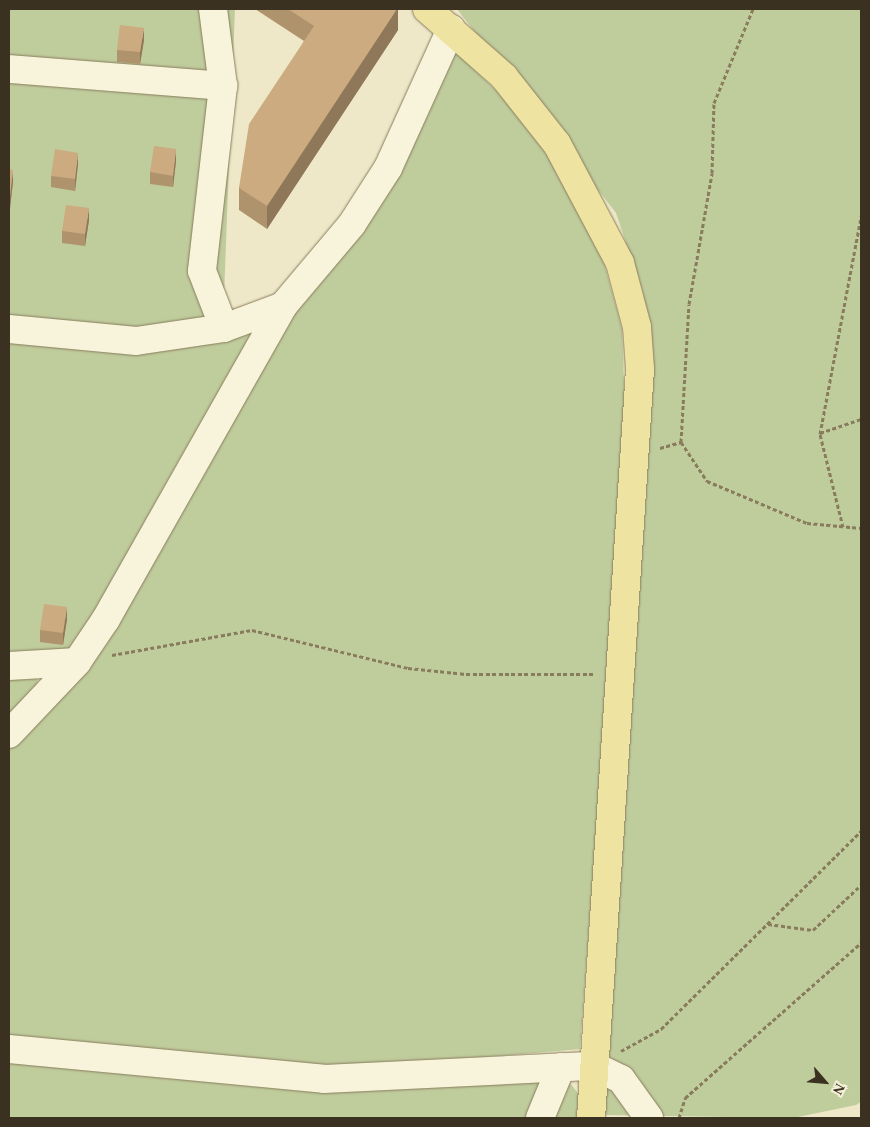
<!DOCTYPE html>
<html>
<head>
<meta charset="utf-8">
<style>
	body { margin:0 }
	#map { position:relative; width:870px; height:1127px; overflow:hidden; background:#eee8c8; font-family:Georgia,serif }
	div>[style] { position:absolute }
	.green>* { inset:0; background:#bfcc9c }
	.path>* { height:3px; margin-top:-1.5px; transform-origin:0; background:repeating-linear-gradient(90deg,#897c5d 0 4px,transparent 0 6.5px) }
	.roads { filter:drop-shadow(0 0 1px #897c5d) drop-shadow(0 0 1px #897c5d) }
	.minor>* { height:28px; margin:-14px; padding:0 14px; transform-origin:14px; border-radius:14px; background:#f8f4db }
	.major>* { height:28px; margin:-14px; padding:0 14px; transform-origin:14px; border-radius:14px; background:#efe3a2 }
	.wall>* { inset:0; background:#af936d }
	.shaded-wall>* { inset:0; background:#8e7859 }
	.building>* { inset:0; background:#cbab7f }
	span { translate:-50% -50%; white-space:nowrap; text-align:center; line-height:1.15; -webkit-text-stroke:5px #f5f1d8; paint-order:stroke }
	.frame { position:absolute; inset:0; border:10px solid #3a3121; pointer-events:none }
	.north { position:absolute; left:800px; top:1057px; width:50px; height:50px; -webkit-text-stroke:4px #f5f1d8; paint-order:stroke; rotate:117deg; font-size:14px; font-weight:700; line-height:20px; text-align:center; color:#3a3121 }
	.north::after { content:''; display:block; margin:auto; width:18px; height:22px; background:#3a3121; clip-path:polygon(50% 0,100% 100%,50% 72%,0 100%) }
</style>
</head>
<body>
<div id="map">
	<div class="green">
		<div style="clip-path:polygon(9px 9px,235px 9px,223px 322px,137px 332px,9px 319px)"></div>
		<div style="clip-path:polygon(457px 9px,861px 9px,861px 1102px,856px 1105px,793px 1118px,603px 1115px,648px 392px,643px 293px,616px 213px)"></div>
		<div style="clip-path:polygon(448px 45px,520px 113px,576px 192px,602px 255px,622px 329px,626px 439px,580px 1049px,345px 1069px,9px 1038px,9px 747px,82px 674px)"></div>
		<div style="clip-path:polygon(246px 330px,254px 332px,73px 653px,9px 655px,9px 340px,115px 348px,221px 343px)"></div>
		<div style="clip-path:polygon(36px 671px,39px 690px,9px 722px,9px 674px)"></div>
		<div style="clip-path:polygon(9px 1057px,569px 1082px,581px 1097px,580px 1118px,9px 1118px)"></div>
	</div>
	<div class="path">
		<div style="left:820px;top:433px;width:43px;rotate:-18.9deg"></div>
		<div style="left:681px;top:442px;width:138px;rotate:-86.7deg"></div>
		<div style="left:689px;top:304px;width:133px;rotate:-80deg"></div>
		<div style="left:712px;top:173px;width:70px;rotate:-88.4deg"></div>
		<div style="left:714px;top:103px;width:102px;rotate:-67.5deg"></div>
		<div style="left:660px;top:448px;width:22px;rotate:-16deg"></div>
		<div style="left:681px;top:442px;width:47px;rotate:56.3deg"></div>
		<div style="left:707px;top:481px;width:108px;rotate:22.8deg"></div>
		<div style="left:807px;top:523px;width:54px;rotate:5.3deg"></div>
		<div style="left:843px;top:527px;width:96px;rotate:-103.9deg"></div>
		<div style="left:820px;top:434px;width:222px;rotate:-79.3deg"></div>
		<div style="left:112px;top:655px;width:142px;rotate:-10.1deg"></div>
		<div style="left:252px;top:630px;width:161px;rotate:13.7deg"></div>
		<div style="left:408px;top:668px;width:58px;rotate:5.9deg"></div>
		<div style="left:466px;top:674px;width:130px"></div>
		<div style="left:768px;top:924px;width:45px;rotate:7.6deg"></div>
		<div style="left:813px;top:930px;width:66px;rotate:-43.2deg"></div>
		<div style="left:621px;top:1051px;width:46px;rotate:-28.8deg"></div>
		<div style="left:661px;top:1029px;width:281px;rotate:-44.7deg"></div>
		<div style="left:679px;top:1118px;width:21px;rotate:-73deg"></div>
		<div style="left:685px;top:1098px;width:235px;rotate:-41.4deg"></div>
	</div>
	<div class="roads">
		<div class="minor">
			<div style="left:213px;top:9px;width:78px;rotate:82.6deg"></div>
			<div style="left:223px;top:86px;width:186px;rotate:96.5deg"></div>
			<div style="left:202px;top:271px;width:61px;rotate:68.9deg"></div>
			<div style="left:9px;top:69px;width:215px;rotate:4.5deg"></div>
			<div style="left:9px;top:329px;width:128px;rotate:5.4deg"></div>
			<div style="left:136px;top:341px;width:89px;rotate:-8.4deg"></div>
			<div style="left:224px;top:328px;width:63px;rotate:-20.4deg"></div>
			<div style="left:9px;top:666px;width:68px;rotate:-3.4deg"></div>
			<div style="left:9px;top:734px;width:99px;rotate:-46.6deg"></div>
			<div style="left:77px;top:662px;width:52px;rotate:-56deg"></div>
			<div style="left:106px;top:619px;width:360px;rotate:-60.5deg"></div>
			<div style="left:283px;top:306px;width:107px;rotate:-49.9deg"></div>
			<div style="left:352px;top:224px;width:67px;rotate:-57.3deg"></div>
			<div style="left:388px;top:168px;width:153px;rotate:-65.6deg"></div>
			<div style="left:9px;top:1049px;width:316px;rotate:5.4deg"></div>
			<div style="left:324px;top:1079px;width:270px;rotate:-2.8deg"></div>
			<div style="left:594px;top:1066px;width:30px;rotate:26deg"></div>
			<div style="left:621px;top:1079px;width:48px;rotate:54.3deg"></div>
			<div style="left:540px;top:1118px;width:55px;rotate:-67.6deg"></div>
		</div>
		<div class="major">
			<div style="left:427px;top:9px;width:103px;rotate:41.4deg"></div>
			<div style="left:504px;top:77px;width:85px;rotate:51.7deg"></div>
			<div style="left:557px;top:144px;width:135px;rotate:62.1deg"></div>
			<div style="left:620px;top:263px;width:66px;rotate:75.1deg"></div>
			<div style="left:637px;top:327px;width:42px;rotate:85.9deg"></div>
			<div style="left:640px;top:369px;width:751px;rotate:93.74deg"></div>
		</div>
	</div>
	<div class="wall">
		<div style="clip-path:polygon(255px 9px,398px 9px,398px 30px,267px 229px,239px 210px,239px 188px,304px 41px)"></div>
		<div style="clip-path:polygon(144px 40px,140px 64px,117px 62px,117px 50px)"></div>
		<div style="clip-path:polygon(176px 161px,173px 187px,150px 184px,150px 172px)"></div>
		<div style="clip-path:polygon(78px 164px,75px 191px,51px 187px,51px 176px)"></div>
		<div style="clip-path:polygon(9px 169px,13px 182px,10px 208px,9px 208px)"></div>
		<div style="clip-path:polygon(89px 220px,85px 246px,62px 243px,62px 231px)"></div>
		<div style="clip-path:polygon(67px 619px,63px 645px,40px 642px,40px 630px)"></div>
	</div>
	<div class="shaded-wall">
		<div style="clip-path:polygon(397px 9px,398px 9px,398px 30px,267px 229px,267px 206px)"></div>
		<div style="clip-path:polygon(144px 28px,144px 40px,140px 64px,140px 52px)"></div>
		<div style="clip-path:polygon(176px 149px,176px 161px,173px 187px,173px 176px)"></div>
		<div style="clip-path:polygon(78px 153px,78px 164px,75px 191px,75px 179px)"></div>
		<div style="clip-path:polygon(13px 170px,13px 182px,10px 208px,10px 196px)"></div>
		<div style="clip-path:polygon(89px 208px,89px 220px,85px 246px,85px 234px)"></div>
		<div style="clip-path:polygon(67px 607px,67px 619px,63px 645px,63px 633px)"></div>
	</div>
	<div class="building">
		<div style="clip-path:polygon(288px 9px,397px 9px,267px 206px,239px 188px,249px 124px,314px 26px)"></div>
		<div style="clip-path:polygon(120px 25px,144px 28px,140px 52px,117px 50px)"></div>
		<div style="clip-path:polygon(154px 146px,176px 149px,173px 176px,150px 172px)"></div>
		<div style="clip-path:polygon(55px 149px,78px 153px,75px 179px,51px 176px)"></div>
		<div style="clip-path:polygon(9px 169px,13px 170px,10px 196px,9px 196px)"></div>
		<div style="clip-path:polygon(66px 205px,89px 208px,85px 234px,62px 231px)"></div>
		<div style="clip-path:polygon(44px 604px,67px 607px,63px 633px,40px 630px)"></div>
	</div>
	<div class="frame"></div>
	<div class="north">N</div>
</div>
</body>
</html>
